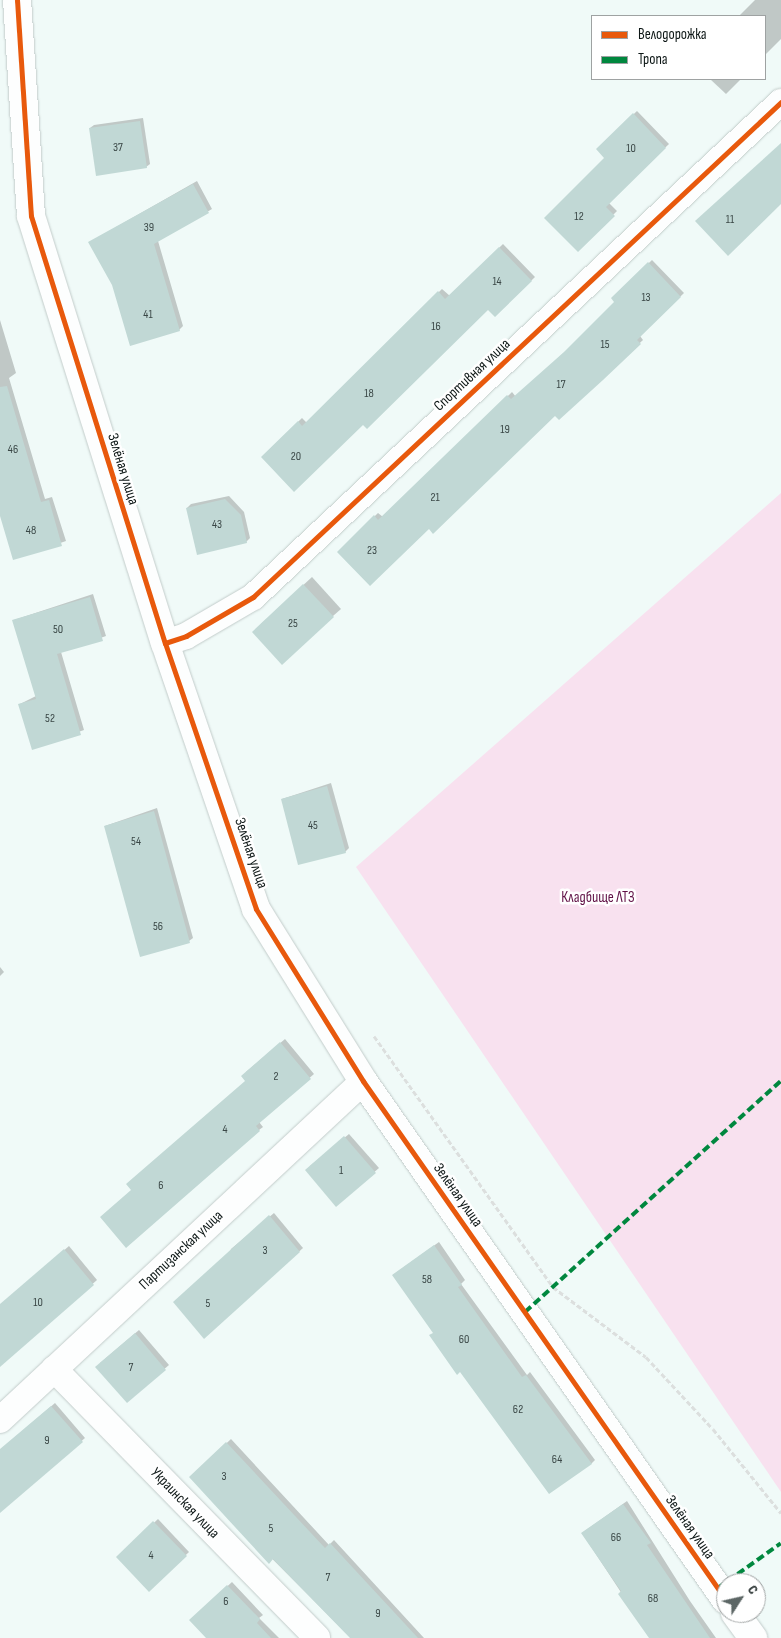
<!DOCTYPE html>
<html>
<head>
<meta charset="utf-8">
<style>
	body { margin:0 }
	#map { position:relative; width:781px; height:1638px; overflow:hidden; background:#f0faf8; font-family:"Sofia Sans Condensed",sans-serif }
	div>[style] { position:absolute }
	.green>* { inset:0; background:#f8e1ef }
	.shadow>* { inset:0; background:#0003 }
	.building>* { inset:0; background:#c1d8d5 }
	.path>* { height:3px; margin-top:-1.5px; transform-origin:0; background:repeating-linear-gradient(90deg,#dcdfde 0 5px,transparent 0 7.5px) }
	.roads { filter:drop-shadow(0 0 1px #c2ccca) drop-shadow(0 0 1px #c2ccca) }
	.street>* { height:26px; margin:-13px; padding:0 13px; transform-origin:13px; border-radius:13px; background:#fdfefe }
	.secondary>* { height:28px; margin:-14px; padding:0 14px; transform-origin:14px; border-radius:14px; background:#fdfefe }
	.quiet>* { height:4px; margin-top:-2px; transform-origin:0; background:repeating-linear-gradient(90deg,#00873e 0 8px,transparent 0 12px) }
	.cycleway>* { height:5px; margin:-2.5px; padding:0 2.5px; transform-origin:2.5px; border-radius:2.5px; background:#e8590c }
	span { translate:-50% -50%; white-space:nowrap; text-align:center; line-height:1.15; -webkit-text-stroke:5px #fff; paint-order:stroke }
	.number-label { font-size:12px; color:#3a4746 }
	.number-label span { -webkit-text-stroke-width:0 }
	.street-label { font-size:15px; color:#0d1716 }
	.park-label { font-size:15px; color:#601146 }
	.legend { position:absolute; left:591px; top:15px; width:175px; height:65px; box-sizing:border-box; background:#fff; border:1px solid #9ea2a2; margin:0; padding:6px 9px; list-style:none; font-size:15px; color:#0d1716 }
	.legend li { display:flex; align-items:center; gap:10px; height:25px }
	.legend b { width:25px; border:1px solid #9ea2a2 }
	.north { position:absolute; left:716px; top:1573px; width:50px; height:50px; box-sizing:border-box; background:#fff; border:1px solid #9ea2a2; border-radius:50%; rotate:55deg; font-size:14px; font-weight:700; line-height:20px; text-align:center; color:#0d1716 }
	.north::after { content:''; display:block; margin:auto; width:18px; height:22px; background:#5c6665; clip-path:polygon(50% 0,100% 100%,50% 72%,0 100%) }
</style>
</head>
<body>
<div id="map">
	<div class="green">
		<div style="clip-path:polygon(781px 493px,781px 1492px,356px 867px)"></div>
	</div>
	<div class="shadow">
		<div style="clip-path:polygon(755px 0,781px 0,781px 39px,765px 55px,765px 16px,739px 16px)"></div>
		<div style="clip-path:polygon(710px 79px,741px 79px,726px 94px)"></div>
		<div style="clip-path:polygon(637px 111px,669px 144px,608px 202px,617px 211px,578px 250px,606px 158px,597px 149px)"></div>
		<div style="clip-path:polygon(143px 118px,150px 164px,146px 167px,90px 128px,94px 125px)"></div>
		<div style="clip-path:polygon(197px 181px,212px 209px,158px 241px,183px 326px,179px 330px,113px 285px,90px 242px)"></div>
		<div style="clip-path:polygon(503px 244px,535px 277px,495px 316px,488px 308px,363px 423px,262px 457px,302px 418px,307px 423px,442px 289px,450px 296px)"></div>
		<div style="clip-path:polygon(652px 260px,684px 293px,640px 336px,643px 340px,559px 419px,555px 414px,429px 528px,338px 552px,378px 513px,383px 517px,512px 392px,516px 397px,569px 348px,616px 302px,613px 298px)"></div>
		<div style="clip-path:polygon(0 320px,16px 373px,9px 378px,45px 499px,52px 497px,66px 541px,14px 559px,0 512px)"></div>
		<div style="clip-path:polygon(229px 496px,244px 512px,250px 538px,246px 542px,187px 508px,191px 504px)"></div>
		<div style="clip-path:polygon(312px 577px,341px 609px,333px 616px,261px 624px)"></div>
		<div style="clip-path:polygon(93px 594px,106px 636px,61px 652px,84px 730px,33px 748px,20px 704px,36px 696px,14px 620px)"></div>
		<div style="clip-path:polygon(331px 783px,349px 848px,345px 852px,282px 799px)"></div>
		<div style="clip-path:polygon(157px 808px,193px 938px,189px 941px,105px 826px)"></div>
		<div style="clip-path:polygon(0 967px,4px 972px,0 976px)"></div>
		<div style="clip-path:polygon(285px 1039px,314px 1074px,259px 1122px,263px 1127px,259px 1130px,133px 1190px,247px 1081px,246px 1072px)"></div>
		<div style="clip-path:polygon(349px 1134px,379px 1168px,336px 1205px,310px 1166px)"></div>
		<div style="clip-path:polygon(274px 1213px,303px 1248px,205px 1337px,231px 1249px)"></div>
		<div style="clip-path:polygon(439px 1242px,465px 1280px,461px 1284px,527px 1375px,530px 1372px,595px 1460px,591px 1464px,393px 1275px)"></div>
		<div style="clip-path:polygon(69px 1246px,97px 1280px,0 1366px,0 1306px)"></div>
		<div style="clip-path:polygon(139px 1330px,169px 1365px,127px 1401px,100px 1363px)"></div>
		<div style="clip-path:polygon(55px 1403px,85px 1438px,0 1511px,0 1450px)"></div>
		<div style="clip-path:polygon(231px 1439px,329px 1545px,334px 1540px,424px 1638px,351px 1638px,191px 1477px)"></div>
		<div style="clip-path:polygon(627px 1501px,690px 1601px,716px 1638px,651px 1638px,582px 1533px)"></div>
		<div style="clip-path:polygon(158px 1519px,189px 1552px,149px 1590px,118px 1557px)"></div>
		<div style="clip-path:polygon(232px 1582px,263px 1615px,259px 1618px,279px 1638px,208px 1638px,191px 1620px)"></div>
	</div>
	<div class="building">
		<div style="clip-path:polygon(633px 113px,666px 148px,606px 207px,615px 216px,578px 252px,544px 218px,604px 158px,596px 149px)"></div>
		<div style="clip-path:polygon(140px 121px,147px 168px,96px 176px,89px 128px)"></div>
		<div style="clip-path:polygon(781px 143px,781px 204px,728px 256px,695px 221px)"></div>
		<div style="clip-path:polygon(193px 184px,209px 213px,154px 244px,180px 331px,130px 346px,112px 285px,88px 242px)"></div>
		<div style="clip-path:polygon(499px 247px,532px 281px,495px 317px,488px 310px,367px 429px,363px 425px,294px 492px,261px 457px,298px 421px,302px 426px,438px 291px,445px 299px)"></div>
		<div style="clip-path:polygon(648px 262px,681px 297px,637px 340px,641px 344px,603px 380px,559px 420px,555px 416px,433px 534px,429px 529px,370px 586px,337px 552px,374px 515px,378px 520px,507px 395px,511px 399px,564px 352px,614px 302px,611px 298px)"></div>
		<div style="clip-path:polygon(7px 386px,41px 502px,49px 500px,62px 546px,13px 560px,0 516px,0 387px)"></div>
		<div style="clip-path:polygon(225px 499px,241px 515px,247px 543px,197px 555px,186px 508px)"></div>
		<div style="clip-path:polygon(303px 584px,334px 617px,282px 665px,252px 632px)"></div>
		<div style="clip-path:polygon(90px 597px,103px 641px,57px 654px,81px 735px,32px 750px,18px 704px,36px 699px,12px 620px)"></div>
		<div style="clip-path:polygon(327px 786px,346px 853px,298px 865px,281px 799px)"></div>
		<div style="clip-path:polygon(154px 811px,190px 943px,140px 957px,104px 826px)"></div>
		<div style="clip-path:polygon(280px 1042px,311px 1079px,256px 1126px,260px 1131px,126px 1248px,100px 1217px,131px 1190px,126px 1184px,245px 1081px,241px 1076px)"></div>
		<div style="clip-path:polygon(344px 1136px,376px 1173px,336px 1207px,305px 1170px)"></div>
		<div style="clip-path:polygon(269px 1215px,300px 1252px,204px 1339px,173px 1302px)"></div>
		<div style="clip-path:polygon(434px 1245px,462px 1285px,458px 1287px,522px 1377px,526px 1375px,592px 1464px,549px 1494px,460px 1372px,457px 1375px,429px 1335px,433px 1333px,392px 1275px)"></div>
		<div style="clip-path:polygon(64px 1249px,94px 1285px,0 1367px,0 1304px)"></div>
		<div style="clip-path:polygon(135px 1333px,166px 1370px,127px 1403px,95px 1367px)"></div>
		<div style="clip-path:polygon(51px 1406px,83px 1442px,0 1513px,0 1449px)"></div>
		<div style="clip-path:polygon(226px 1442px,325px 1548px,330px 1543px,418px 1638px,350px 1638px,273px 1559px,269px 1564px,189px 1477px)"></div>
		<div style="clip-path:polygon(623px 1504px,651px 1543px,647px 1545px,710px 1638px,649px 1638px,618px 1594px,621px 1591px,581px 1533px)"></div>
		<div style="clip-path:polygon(153px 1521px,187px 1556px,149px 1592px,116px 1557px)"></div>
		<div style="clip-path:polygon(227px 1585px,260px 1619px,257px 1623px,271px 1638px,206px 1638px,189px 1620px)"></div>
	</div>
	<div class="path">
		<div style="left:374px;top:1036px;width:308px;rotate:54.5deg"></div>
		<div style="left:553px;top:1287px;width:116px;rotate:37deg"></div>
		<div style="left:646px;top:1357px;width:98px;rotate:47.1deg"></div>
		<div style="left:713px;top:1429px;width:108px;rotate:51deg"></div>
	</div>
	<div class="roads">
		<div class="street">
			<div style="left:165px;top:643px;width:22px;rotate:-18deg"></div>
			<div style="left:186px;top:636px;width:78px;rotate:-30.2deg"></div>
			<div style="left:253px;top:597px;width:724px;rotate:-43.15deg"></div>
			<div style="left:54px;top:1369px;width:376px;rotate:45.6deg"></div>
			<div style="left:0;top:1420px;width:497px;rotate:-43deg"></div>
		</div>
		<div class="secondary">
			<div style="left:17px;top:0;width:216px;rotate:86.3deg"></div>
			<div style="left:31px;top:216px;width:448px;rotate:72.6deg"></div>
			<div style="left:165px;top:643px;width:281px;rotate:71.1deg"></div>
			<div style="left:256px;top:909px;width:203px;rotate:58.1deg"></div>
			<div style="left:363px;top:1081px;width:633px;rotate:55.03deg"></div>
			<div style="left:735px;top:1613px;width:31px;rotate:54deg"></div>
		</div>
	</div>
	<div class="quiet">
		<div style="left:525px;top:1312px;width:345px;rotate:-42.1deg"></div>
		<div style="left:718px;top:1588px;width:77px;rotate:-35.5deg"></div>
	</div>
	<div class="cycleway">
		<div style="left:17px;top:0;width:216px;rotate:86.3deg"></div>
		<div style="left:31px;top:216px;width:448px;rotate:72.6deg"></div>
		<div style="left:165px;top:643px;width:281px;rotate:71.1deg"></div>
		<div style="left:256px;top:909px;width:203px;rotate:58.1deg"></div>
		<div style="left:363px;top:1081px;width:633px;rotate:55.03deg"></div>
		<div style="left:165px;top:643px;width:22px;rotate:-18deg"></div>
		<div style="left:186px;top:636px;width:78px;rotate:-30.2deg"></div>
		<div style="left:253px;top:597px;width:724px;rotate:-43.15deg"></div>
	</div>
	<div class="number-label">
		<span style="left:118px;top:148px">37</span>
		<span style="left:631px;top:149px">10</span>
		<span style="left:579px;top:217px">12</span>
		<span style="left:730px;top:220px">11</span>
		<span style="left:149px;top:228px">39</span>
		<span style="left:497px;top:282px">14</span>
		<span style="left:646px;top:298px">13</span>
		<span style="left:148px;top:315px">41</span>
		<span style="left:436px;top:327px">16</span>
		<span style="left:605px;top:345px">15</span>
		<span style="left:561px;top:385px">17</span>
		<span style="left:369px;top:394px">18</span>
		<span style="left:505px;top:430px">19</span>
		<span style="left:13px;top:450px">46</span>
		<span style="left:296px;top:457px">20</span>
		<span style="left:435px;top:498px">21</span>
		<span style="left:217px;top:525px">43</span>
		<span style="left:31px;top:531px">48</span>
		<span style="left:372px;top:551px">23</span>
		<span style="left:293px;top:624px">25</span>
		<span style="left:58px;top:630px">50</span>
		<span style="left:50px;top:719px">52</span>
		<span style="left:313px;top:826px">45</span>
		<span style="left:136px;top:842px">54</span>
		<span style="left:158px;top:927px">56</span>
		<span style="left:276px;top:1077px">2</span>
		<span style="left:225px;top:1130px">4</span>
		<span style="left:341px;top:1171px">1</span>
		<span style="left:161px;top:1186px">6</span>
		<span style="left:265px;top:1251px">3</span>
		<span style="left:427px;top:1280px">58</span>
		<span style="left:38px;top:1303px">10</span>
		<span style="left:208px;top:1304px">5</span>
		<span style="left:464px;top:1340px">60</span>
		<span style="left:131px;top:1368px">7</span>
		<span style="left:518px;top:1410px">62</span>
		<span style="left:47px;top:1441px">9</span>
		<span style="left:557px;top:1460px">64</span>
		<span style="left:224px;top:1477px">3</span>
		<span style="left:271px;top:1529px">5</span>
		<span style="left:616px;top:1538px">66</span>
		<span style="left:151px;top:1556px">4</span>
		<span style="left:328px;top:1578px">7</span>
		<span style="left:653px;top:1599px">68</span>
		<span style="left:226px;top:1602px">6</span>
		<span style="left:378px;top:1614px">9</span>
	</div>
	<div class="street-label">
		<span style="left:472px;top:375px;rotate:-43deg">Спортивная улица</span>
		<span style="left:123px;top:469px;rotate:73deg">Зелёная улица</span>
		<span style="left:251px;top:853px;rotate:71deg">Зелёная улица</span>
		<span style="left:458px;top:1195px;rotate:55deg">Зелёная улица</span>
		<span style="left:181px;top:1250px;rotate:-43deg">Партизанская улица</span>
		<span style="left:185px;top:1503px;rotate:46deg">Украинская улица</span>
		<span style="left:690px;top:1527px;rotate:55deg">Зелёная улица</span>
	</div>
	<div class="park-label">
		<span style="left:598px;top:898px">Кладбище ЛТЗ</span>
	</div>
	<ul class="legend">
	<li><b style="height:6px;background:#e8590c"></b>Велодорожка</li>
	<li><b style="height:6px;background:#00873e"></b>Тропа</li>
	</ul>
	<div class="north">С</div>
</div>
</body>
</html>
